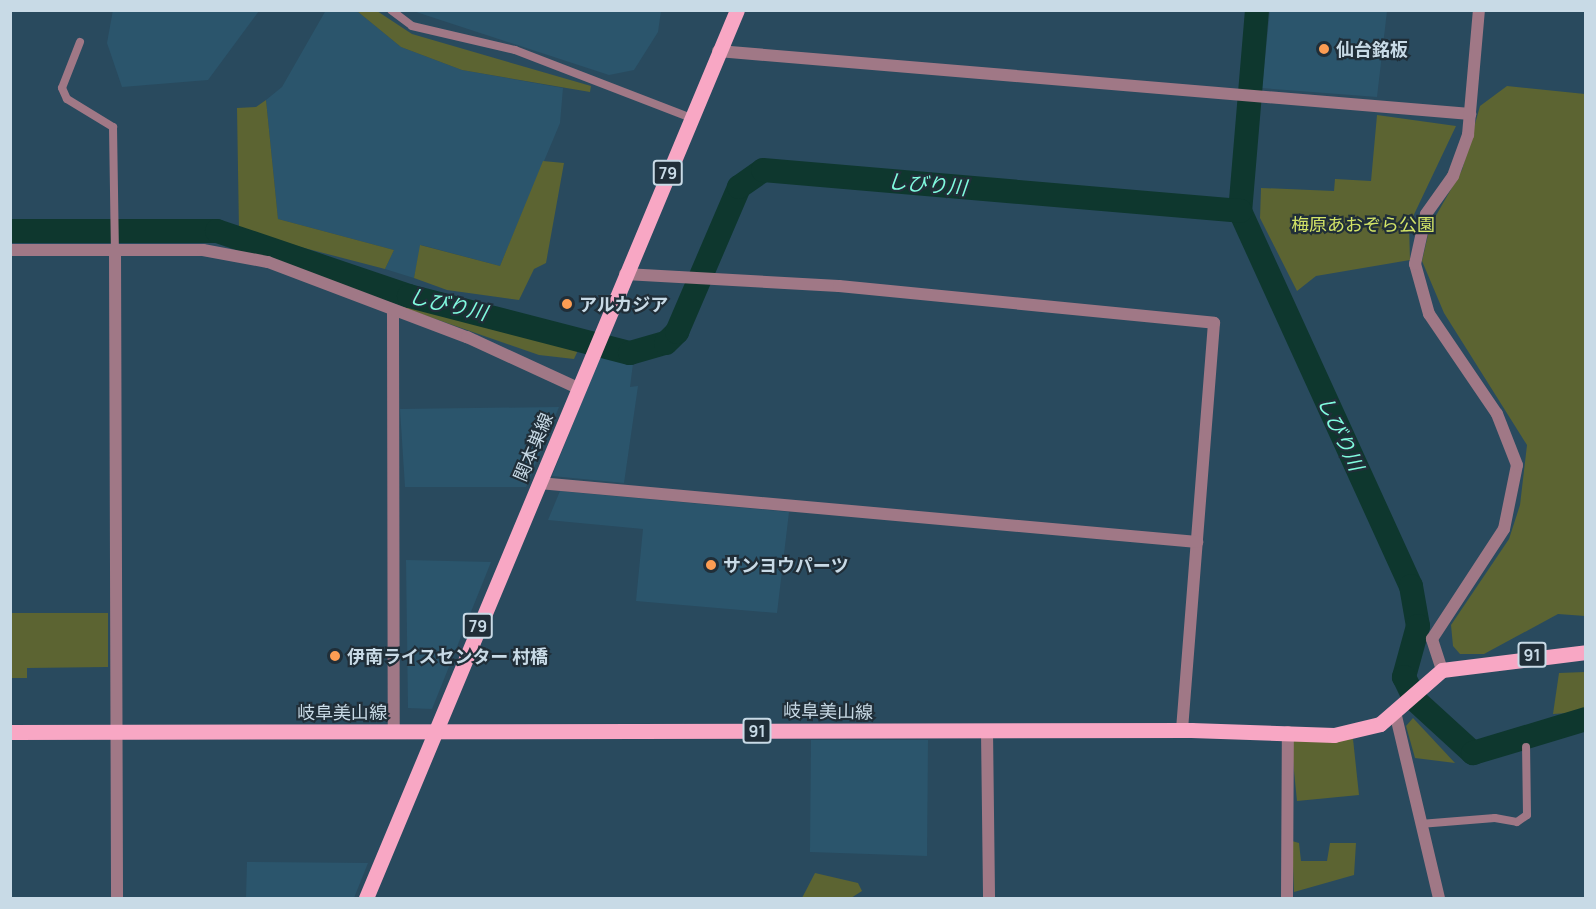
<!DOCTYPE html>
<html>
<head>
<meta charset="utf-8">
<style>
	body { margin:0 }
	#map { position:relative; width:1596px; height:909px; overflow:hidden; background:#294a5e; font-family:Manrope,"Noto Sans JP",sans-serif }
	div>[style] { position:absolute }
	.built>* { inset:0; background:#2b556c }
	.green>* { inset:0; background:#5c6432 }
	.river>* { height:24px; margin:-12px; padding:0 12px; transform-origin:12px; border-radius:12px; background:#0e372e }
	.service>* { height:8px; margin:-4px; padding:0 4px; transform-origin:4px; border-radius:4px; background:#a07886 }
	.minor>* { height:12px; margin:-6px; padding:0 6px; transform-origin:6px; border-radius:6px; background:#a07886 }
	.tertiary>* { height:12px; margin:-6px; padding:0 6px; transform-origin:6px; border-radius:6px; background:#a07886 }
	.primary>* { height:15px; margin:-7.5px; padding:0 7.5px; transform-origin:7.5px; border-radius:7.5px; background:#f8a7c4 }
	.dots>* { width:16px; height:16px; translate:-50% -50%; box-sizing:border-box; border:3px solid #202e38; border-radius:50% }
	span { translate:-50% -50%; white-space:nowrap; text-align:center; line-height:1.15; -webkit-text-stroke:4.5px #202e38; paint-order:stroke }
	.shield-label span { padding:2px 4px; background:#202e38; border:2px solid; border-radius:4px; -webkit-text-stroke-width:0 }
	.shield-label { font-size:16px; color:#c8dae6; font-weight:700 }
	.poi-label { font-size:18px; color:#c8dae6; font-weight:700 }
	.left { translate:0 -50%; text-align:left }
	.park-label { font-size:18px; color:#d2e367 }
	.street-label { font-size:18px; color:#c8dae6 }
	.water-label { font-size:20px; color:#80fcdf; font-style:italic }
	.frame { position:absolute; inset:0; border:12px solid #c8dae6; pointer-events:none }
</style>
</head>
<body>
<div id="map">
	<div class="built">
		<div style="clip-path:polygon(113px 10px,259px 10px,259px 11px,208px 80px,122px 87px,107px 43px)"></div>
		<div style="clip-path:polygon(326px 10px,357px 11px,401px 47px,462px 70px,563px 88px,560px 123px,500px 266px,421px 245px,414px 278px,385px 269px,394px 250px,278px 219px,266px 100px,282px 87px)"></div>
		<div style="clip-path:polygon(413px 11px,661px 11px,658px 32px,634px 70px,609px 75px)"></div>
		<div style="clip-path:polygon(1270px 11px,1387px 11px,1377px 97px,1262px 88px)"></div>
		<div style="clip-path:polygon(601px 354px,634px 356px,630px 387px,638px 386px,624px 483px,552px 476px)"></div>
		<div style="clip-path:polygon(559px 407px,526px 487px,405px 487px,400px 409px)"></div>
		<div style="clip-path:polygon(560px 491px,789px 512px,777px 613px,636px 601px,643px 529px,548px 520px)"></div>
		<div style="clip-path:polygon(406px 560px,491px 562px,432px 709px,408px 708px)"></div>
		<div style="clip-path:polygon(811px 740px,928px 740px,927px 856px,810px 852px)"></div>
		<div style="clip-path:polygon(247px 862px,368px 863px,354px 898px,246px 898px)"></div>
	</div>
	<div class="green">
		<div style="clip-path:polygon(357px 11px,377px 11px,412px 34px,591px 86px,590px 92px,462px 70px,401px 47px)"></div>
		<div style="clip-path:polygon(1507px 86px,1585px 94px,1585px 616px,1558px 614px,1484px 654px,1460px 654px,1453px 646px,1451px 625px,1509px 539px,1520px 505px,1527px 445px,1444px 313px,1422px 261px,1430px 226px,1462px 170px,1480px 106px)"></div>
		<div style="clip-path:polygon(266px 100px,278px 219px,394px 250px,385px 269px,239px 231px,237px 108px,256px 107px)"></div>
		<div style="clip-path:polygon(1377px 115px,1456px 126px,1409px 225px,1410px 260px,1316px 276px,1297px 291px,1260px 218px,1261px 188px,1334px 191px,1335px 179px,1371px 181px)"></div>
		<div style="clip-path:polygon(543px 161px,564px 163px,546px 263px,534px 269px,519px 300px,447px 290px,414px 278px,420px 245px,500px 266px)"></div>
		<div style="clip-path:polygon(405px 302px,581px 344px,574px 359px,539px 355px,404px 308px)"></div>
		<div style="clip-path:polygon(11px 613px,108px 613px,108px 667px,27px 668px,27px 678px,11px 678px)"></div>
		<div style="clip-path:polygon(1585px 672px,1585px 712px,1553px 714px,1559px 673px)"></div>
		<div style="clip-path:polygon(1413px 718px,1455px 763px,1415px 758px,1406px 726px)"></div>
		<div style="clip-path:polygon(1353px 739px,1359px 795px,1297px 801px,1291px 741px)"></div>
		<div style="clip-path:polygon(1292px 841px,1299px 843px,1301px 861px,1327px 861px,1330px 843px,1356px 843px,1354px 875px,1294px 892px)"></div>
		<div style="clip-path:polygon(815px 873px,858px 883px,862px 891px,851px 898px,802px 898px)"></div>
	</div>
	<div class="river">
		<div style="left:1257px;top:10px;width:202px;rotate:94.8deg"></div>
		<div style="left:1240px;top:211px;width:412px;rotate:65.5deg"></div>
		<div style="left:1411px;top:586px;width:41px;rotate:80.1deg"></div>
		<div style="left:1418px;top:626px;width:53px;rotate:105.4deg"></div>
		<div style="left:1404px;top:677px;width:25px;rotate:64deg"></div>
		<div style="left:1415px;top:700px;width:79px;rotate:42.4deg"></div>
		<div style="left:1473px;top:753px;width:118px;rotate:-16.7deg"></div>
		<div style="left:10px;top:231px;width:207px"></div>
		<div style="left:217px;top:231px;width:203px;rotate:18.7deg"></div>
		<div style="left:409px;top:296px;width:228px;rotate:14.5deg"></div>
		<div style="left:630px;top:353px;width:37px;rotate:-16deg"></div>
		<div style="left:666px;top:343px;width:16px;rotate:-45deg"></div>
		<div style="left:677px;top:332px;width:158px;rotate:-66.8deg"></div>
		<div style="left:739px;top:187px;width:29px;rotate:-35deg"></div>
		<div style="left:763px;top:170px;width:479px;rotate:4.9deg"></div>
	</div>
	<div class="service">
		<div style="left:391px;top:10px;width:26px;rotate:37deg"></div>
		<div style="left:412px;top:26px;width:106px;rotate:13.1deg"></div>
		<div style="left:515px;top:50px;width:189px;rotate:21.1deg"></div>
		<div style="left:80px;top:42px;width:49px;rotate:111.4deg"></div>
		<div style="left:62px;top:88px;width:12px;rotate:66deg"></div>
		<div style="left:67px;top:99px;width:54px;rotate:31.3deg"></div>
		<div style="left:113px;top:127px;width:123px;rotate:89.1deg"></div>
		<div style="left:1420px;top:824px;width:75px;rotate:-4.6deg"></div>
		<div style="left:1495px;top:818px;width:22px;rotate:10deg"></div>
		<div style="left:1517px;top:822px;width:12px;rotate:-35deg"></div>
		<div style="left:1527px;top:815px;width:68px;rotate:-90.8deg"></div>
	</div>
	<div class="minor">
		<div style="left:718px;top:51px;width:755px;rotate:4.79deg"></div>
		<div style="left:115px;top:250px;width:648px;rotate:89.82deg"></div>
		<div style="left:625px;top:274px;width:214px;rotate:3.2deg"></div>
		<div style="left:839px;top:286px;width:377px;rotate:5.6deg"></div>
		<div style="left:1214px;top:323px;width:408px;rotate:94.5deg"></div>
		<div style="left:393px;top:313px;width:419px;rotate:89.9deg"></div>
		<div style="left:539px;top:483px;width:661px;rotate:5.12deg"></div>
		<div style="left:1442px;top:670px;width:33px;rotate:-108deg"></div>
		<div style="left:1432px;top:639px;width:131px;rotate:-56.8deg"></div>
		<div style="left:1504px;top:529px;width:65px;rotate:-78.5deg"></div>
		<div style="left:1517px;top:465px;width:55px;rotate:-111.4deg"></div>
		<div style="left:1497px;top:414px;width:121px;rotate:-124.2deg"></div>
		<div style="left:1429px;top:314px;width:52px;rotate:-105.6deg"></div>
		<div style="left:1415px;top:264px;width:51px;rotate:-77.6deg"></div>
		<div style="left:1426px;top:214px;width:47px;rotate:-54.6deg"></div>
		<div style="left:1453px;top:176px;width:44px;rotate:-69.9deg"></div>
		<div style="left:1468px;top:135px;width:125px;rotate:-85deg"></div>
		<div style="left:1395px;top:712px;width:191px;rotate:76.7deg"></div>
		<div style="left:987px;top:731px;width:167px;rotate:89.3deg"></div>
		<div style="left:1287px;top:898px;width:166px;rotate:-89.7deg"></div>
	</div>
	<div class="tertiary">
		<div style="left:10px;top:250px;width:193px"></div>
		<div style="left:203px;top:250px;width:66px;rotate:10.5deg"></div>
		<div style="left:268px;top:262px;width:213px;rotate:20.7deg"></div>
		<div style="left:467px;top:337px;width:122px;rotate:24.7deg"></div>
	</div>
	<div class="primary">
		<div style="left:10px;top:732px;width:1181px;rotate:-0.1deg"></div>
		<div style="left:1191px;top:730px;width:143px;rotate:2deg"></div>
		<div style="left:1334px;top:735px;width:47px;rotate:-13.4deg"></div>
		<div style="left:1380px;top:724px;width:82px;rotate:-41.1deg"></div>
		<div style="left:1442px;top:670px;width:145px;rotate:-7.1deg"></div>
		<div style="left:366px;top:898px;width:962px;rotate:-67.33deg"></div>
	</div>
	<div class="dots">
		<div style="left:1324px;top:49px;background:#fc9d53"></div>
		<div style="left:567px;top:304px;background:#fc9d53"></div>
		<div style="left:711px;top:565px;background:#fc9d53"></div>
		<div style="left:335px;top:656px;background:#fc9d53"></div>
	</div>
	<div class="shield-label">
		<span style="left:668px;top:173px">79</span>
		<span style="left:478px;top:626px">79</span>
		<span style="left:1532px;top:655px">91</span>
		<span style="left:757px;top:731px">91</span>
	</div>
	<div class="poi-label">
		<span class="left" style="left:1336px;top:49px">仙台銘板</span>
		<span class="left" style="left:579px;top:304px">アルカジア</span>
		<span class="left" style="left:723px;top:565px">サンヨウパーツ</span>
		<span class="left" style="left:347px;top:656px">伊南ライスセンター 村橋</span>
	</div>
	<div class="park-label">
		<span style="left:1363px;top:224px">梅原あおぞら公園</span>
	</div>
	<div class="street-label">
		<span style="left:533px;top:447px;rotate:-67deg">関本巣線</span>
		<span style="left:828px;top:711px;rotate:1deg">岐阜美山線</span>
		<span style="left:342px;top:712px">岐阜美山線</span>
	</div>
	<div class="water-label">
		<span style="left:927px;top:184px;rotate:5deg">しびり川</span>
		<span style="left:448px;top:304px;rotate:13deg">しびり川</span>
		<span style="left:1341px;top:433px;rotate:65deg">しびり川</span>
	</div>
	<div class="frame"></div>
</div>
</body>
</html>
